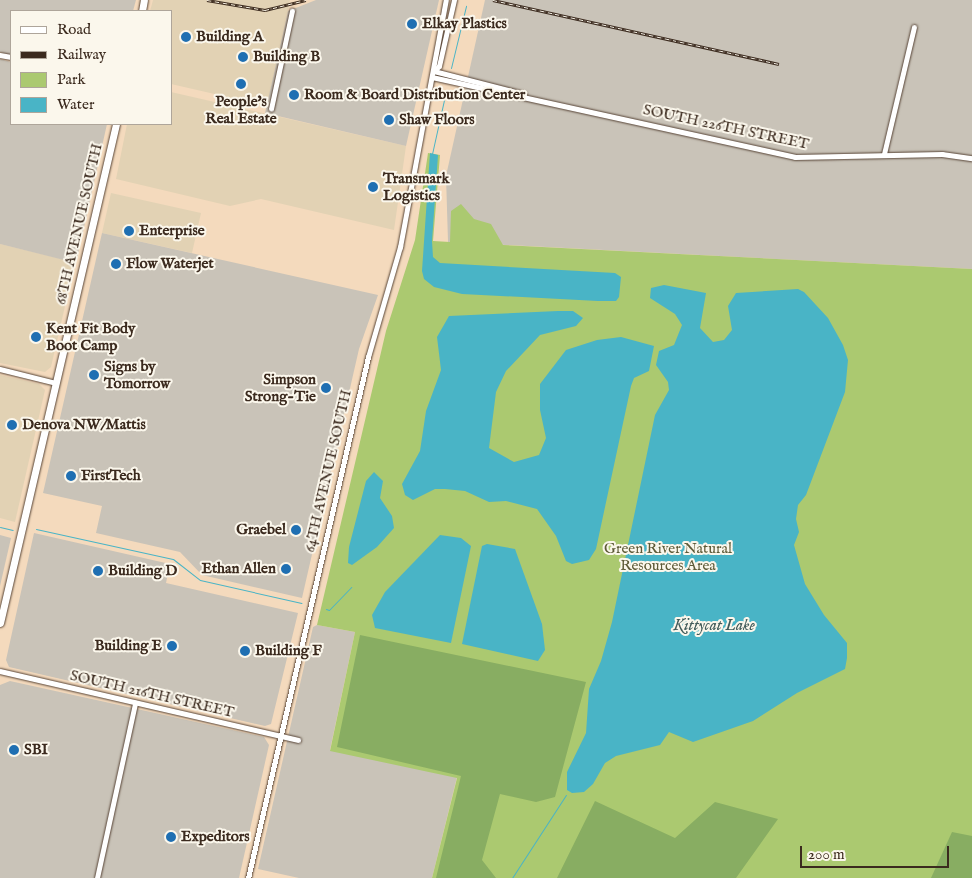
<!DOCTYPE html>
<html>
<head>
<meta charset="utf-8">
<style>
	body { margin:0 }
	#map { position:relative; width:972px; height:878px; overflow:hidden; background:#f4dabd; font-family:"IM FELL English",serif }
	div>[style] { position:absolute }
	.built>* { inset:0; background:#e2d2b4 }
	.industrial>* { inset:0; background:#c9c3b8 }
	.green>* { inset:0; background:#abc970 }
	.forest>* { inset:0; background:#88ad62 }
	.water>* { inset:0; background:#49b4c6 }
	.stream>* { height:1px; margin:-0.5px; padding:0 0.5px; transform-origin:0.5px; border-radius:0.5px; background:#49b4c6 }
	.roads { filter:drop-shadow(0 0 1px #574436) drop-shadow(0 0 1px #574436) }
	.minor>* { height:4.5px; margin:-2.25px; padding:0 2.25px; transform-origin:2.25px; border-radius:2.25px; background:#fff }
	.tertiary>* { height:5px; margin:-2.5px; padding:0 2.5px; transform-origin:2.5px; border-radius:2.5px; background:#fff }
	.primary>* { height:7px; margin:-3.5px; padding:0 3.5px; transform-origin:3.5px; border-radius:3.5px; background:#fff }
	.rail>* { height:3px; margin-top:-1.5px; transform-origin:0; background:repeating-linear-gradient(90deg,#fbf7ec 0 4px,#3b2a1e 0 8px); box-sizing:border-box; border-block:1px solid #3b2a1e }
	.dots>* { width:14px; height:14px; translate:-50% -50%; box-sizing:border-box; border:2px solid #fbf7ec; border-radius:50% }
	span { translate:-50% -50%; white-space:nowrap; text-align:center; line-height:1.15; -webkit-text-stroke:4px #fbf7ec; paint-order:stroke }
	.poi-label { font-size:15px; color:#3b2a1e; font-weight:700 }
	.left { translate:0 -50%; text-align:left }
	.right { translate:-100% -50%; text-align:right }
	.street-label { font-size:15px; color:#3b2a1e }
	.park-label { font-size:15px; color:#5d5a37 }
	.water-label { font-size:16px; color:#405a59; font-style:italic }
	.legend { position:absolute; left:10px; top:10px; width:162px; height:115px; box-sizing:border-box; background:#fbf7ec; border:1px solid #aea59a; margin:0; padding:6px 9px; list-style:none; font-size:15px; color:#3b2a1e }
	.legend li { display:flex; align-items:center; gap:10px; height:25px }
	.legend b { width:25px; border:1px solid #aea59a }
	.scale { position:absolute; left:800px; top:846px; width:149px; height:22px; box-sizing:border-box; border:2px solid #3b2a1e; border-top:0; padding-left:6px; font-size:15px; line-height:18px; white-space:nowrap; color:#3b2a1e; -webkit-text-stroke:4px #fbf7ec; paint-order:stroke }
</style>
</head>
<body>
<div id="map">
	<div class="built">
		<div style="clip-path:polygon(153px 0,290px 0,267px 106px,171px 84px,171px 11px,150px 11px)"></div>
		<div style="clip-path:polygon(171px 92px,406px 146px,394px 230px,261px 199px,230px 206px,116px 179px,127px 124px,171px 124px)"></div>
		<div style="clip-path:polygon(111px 193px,201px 213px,192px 253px,102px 233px)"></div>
		<div style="clip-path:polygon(0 244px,70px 261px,74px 267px,51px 367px,45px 372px,0 363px)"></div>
		<div style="clip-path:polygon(0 375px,39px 384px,45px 390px,15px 522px,0 518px)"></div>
	</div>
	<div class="industrial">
		<div style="clip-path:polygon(0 0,136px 0,133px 11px,11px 11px,11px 55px,0 52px)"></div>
		<div style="clip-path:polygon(316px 0,439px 0,406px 146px,265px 113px,288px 11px)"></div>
		<div style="clip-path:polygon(485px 0,972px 0,972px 269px,448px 242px,446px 176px)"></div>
		<div style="clip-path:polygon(0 59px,11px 62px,11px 124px,107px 124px,76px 263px,0 244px)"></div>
		<div style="clip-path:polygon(102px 233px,378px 295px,359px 349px,302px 598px,202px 575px,180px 552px,96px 533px,102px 506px,43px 493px)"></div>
		<div style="clip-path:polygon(34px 533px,170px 564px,166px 583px,298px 613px,271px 724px,265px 726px,9px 667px,6px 660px)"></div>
		<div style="clip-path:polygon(0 535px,11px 538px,0 586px)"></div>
		<div style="clip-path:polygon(317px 625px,355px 632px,330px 750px,457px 777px,432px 878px,299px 878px,258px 869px,313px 627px)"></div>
		<div style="clip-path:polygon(10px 681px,264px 737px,269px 745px,239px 878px,0 878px,0 685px)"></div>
	</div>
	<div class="green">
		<div style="clip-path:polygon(428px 153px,440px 155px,433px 241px,450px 242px,451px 211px,461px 204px,474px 219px,491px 224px,503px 245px,972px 269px,972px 878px,432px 878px,457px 778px,330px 751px,355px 632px,317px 625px,386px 331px,415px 240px)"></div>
	</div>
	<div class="forest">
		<div style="clip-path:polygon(360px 635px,586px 682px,555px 797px,536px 802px,500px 794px,482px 860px,496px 878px,436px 878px,461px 776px,337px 747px)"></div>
		<div style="clip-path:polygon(595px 801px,675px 838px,715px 802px,778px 819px,736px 878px,557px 878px)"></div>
		<div style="clip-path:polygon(952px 832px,972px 836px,972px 878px,931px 878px)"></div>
	</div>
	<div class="water">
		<div style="clip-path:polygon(430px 153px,438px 155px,432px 241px,433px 257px,440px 263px,615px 273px,621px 277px,619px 297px,616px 301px,598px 301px,462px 294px,434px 287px,424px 279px,422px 271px)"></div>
		<div style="clip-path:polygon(664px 285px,706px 293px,700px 328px,713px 342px,724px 340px,732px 330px,728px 306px,736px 293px,798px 289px,804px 292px,828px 318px,843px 345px,848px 360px,845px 392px,806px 495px,798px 505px,796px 519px,799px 532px,794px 545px,805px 584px,824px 615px,847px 643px,847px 658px,845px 669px,797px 693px,753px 721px,693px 742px,669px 732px,660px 745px,616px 756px,605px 763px,593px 784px,584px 792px,572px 793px,567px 790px,567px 772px,586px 733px,589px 689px,601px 661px,612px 622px,655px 415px,669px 390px,668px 382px,656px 365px,659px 351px,674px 345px,682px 325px,675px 314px,650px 298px,651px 288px)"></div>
		<div style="clip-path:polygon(558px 311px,573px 311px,583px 318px,576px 326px,540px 335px,506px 371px,496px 392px,489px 448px,514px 462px,539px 455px,546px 438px,540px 410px,540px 384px,566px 350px,597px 340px,621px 337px,654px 346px,649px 371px,634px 378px,631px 386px,596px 549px,589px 560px,572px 564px,566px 561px,556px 536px,537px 509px,506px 501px,489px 502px,465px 491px,445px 489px,435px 489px,413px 500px,405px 495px,402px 484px,420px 451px,426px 411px,441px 370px,437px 337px,449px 316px)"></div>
		<div style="clip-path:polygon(374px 472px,383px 481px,380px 498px,392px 516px,394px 528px,377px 547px,352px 565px,348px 563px,349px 547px,366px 481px)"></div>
		<div style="clip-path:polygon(440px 535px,461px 538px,471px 546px,451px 643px,375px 628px,372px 615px,385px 592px)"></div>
		<div style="clip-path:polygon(487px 544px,515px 549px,542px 624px,545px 650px,538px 661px,462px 644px,482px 546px)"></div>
	</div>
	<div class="stream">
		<div style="left:451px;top:68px;width:64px;rotate:-76.4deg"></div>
		<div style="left:432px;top:154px;width:65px;rotate:-77.5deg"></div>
		<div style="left:0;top:527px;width:13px;rotate:13deg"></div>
		<div style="left:36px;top:529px;width:140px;rotate:12.4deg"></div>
		<div style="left:173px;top:559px;width:34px;rotate:38deg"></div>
		<div style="left:200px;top:580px;width:104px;rotate:12.8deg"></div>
		<div style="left:326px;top:609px;width:3px;rotate:18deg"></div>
		<div style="left:329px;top:610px;width:32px;rotate:-46deg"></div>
		<div style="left:512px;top:878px;width:99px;rotate:-57deg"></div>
	</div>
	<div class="roads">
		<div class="minor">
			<div style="left:0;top:55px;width:11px;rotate:10deg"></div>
			<div style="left:434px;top:71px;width:93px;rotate:14.3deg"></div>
			<div style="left:432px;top:77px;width:372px;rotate:12.4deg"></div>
			<div style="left:795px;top:157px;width:147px;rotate:-1.2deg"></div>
			<div style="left:942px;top:154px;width:30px;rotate:8deg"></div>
			<div style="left:271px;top:109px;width:100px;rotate:-77.9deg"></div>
			<div style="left:884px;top:154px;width:130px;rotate:-76.7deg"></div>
			<div style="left:0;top:369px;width:58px;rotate:14deg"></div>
			<div style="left:0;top:671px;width:306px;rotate:13deg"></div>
			<div style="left:97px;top:878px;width:179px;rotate:-77.7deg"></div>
		</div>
		<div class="tertiary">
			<div style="left:434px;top:71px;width:7px;rotate:-45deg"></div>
			<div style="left:439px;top:66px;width:68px;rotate:-77.2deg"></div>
			<div style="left:248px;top:878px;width:535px;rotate:-77.03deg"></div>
			<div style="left:368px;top:357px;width:115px;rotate:-73.8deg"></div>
			<div style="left:400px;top:247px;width:251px;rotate:-79.5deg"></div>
		</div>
		<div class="primary">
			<div style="left:142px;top:11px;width:11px;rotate:-80deg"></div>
			<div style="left:0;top:623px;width:512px;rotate:-76.91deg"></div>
		</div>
	</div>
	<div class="rail">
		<div style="left:207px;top:0;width:59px;rotate:9.8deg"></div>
		<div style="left:265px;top:10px;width:42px;rotate:-13.7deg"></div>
		<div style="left:493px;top:0;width:293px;rotate:12.6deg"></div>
	</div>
	<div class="dots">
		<div style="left:412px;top:24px;background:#1f6fb2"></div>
		<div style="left:186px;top:37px;background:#1f6fb2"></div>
		<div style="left:243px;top:57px;background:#1f6fb2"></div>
		<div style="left:241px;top:84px;background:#1f6fb2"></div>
		<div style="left:294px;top:95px;background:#1f6fb2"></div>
		<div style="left:389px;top:120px;background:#1f6fb2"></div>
		<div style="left:373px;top:187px;background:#1f6fb2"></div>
		<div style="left:129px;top:231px;background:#1f6fb2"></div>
		<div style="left:116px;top:264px;background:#1f6fb2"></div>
		<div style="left:36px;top:337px;background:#1f6fb2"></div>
		<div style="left:94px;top:375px;background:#1f6fb2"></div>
		<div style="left:326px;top:388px;background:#1f6fb2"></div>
		<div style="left:12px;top:425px;background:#1f6fb2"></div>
		<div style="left:71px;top:476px;background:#1f6fb2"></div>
		<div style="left:296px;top:530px;background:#1f6fb2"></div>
		<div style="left:286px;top:569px;background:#1f6fb2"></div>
		<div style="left:98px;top:571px;background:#1f6fb2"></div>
		<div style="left:172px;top:646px;background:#1f6fb2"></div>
		<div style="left:245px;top:651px;background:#1f6fb2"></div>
		<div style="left:14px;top:750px;background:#1f6fb2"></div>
		<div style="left:171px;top:837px;background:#1f6fb2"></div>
	</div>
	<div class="poi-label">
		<span class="left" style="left:422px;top:24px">Elkay Plastics</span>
		<span class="left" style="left:196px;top:37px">Building A</span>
		<span class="left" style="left:253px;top:57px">Building B</span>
		<span class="left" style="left:304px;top:95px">Room &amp; Board Distribution Center</span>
		<span style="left:241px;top:110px">People's<br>Real Estate</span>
		<span class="left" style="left:399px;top:120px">Shaw Floors</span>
		<span class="left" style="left:383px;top:187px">Transmark<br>Logistics</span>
		<span class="left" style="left:139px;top:231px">Enterprise</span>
		<span class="left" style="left:126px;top:264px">Flow Waterjet</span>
		<span class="left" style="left:46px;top:337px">Kent Fit Body<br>Boot Camp</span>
		<span class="left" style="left:104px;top:375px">Signs by<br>Tomorrow</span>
		<span class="right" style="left:316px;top:388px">Simpson<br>Strong-Tie</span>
		<span class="left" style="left:22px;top:425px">Denova NW/Mattis</span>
		<span class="left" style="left:81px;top:476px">FirstTech</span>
		<span class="right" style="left:286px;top:530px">Graebel</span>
		<span class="right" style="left:276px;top:569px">Ethan Allen</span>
		<span class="left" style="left:108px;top:571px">Building D</span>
		<span class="right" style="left:162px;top:646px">Building E</span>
		<span class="left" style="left:255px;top:651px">Building F</span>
		<span class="left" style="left:24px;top:750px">SBI</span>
		<span class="left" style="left:181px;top:837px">Expeditors</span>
	</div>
	<div class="street-label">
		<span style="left:726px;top:127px;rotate:12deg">SOUTH 226TH STREET</span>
		<span style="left:79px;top:224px;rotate:-77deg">68TH AVENUE SOUTH</span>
		<span style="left:328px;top:471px;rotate:-77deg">64TH AVENUE SOUTH</span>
		<span style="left:152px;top:694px;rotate:13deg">SOUTH 216TH STREET</span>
	</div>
	<div class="park-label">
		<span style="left:668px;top:557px">Green River Natural<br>Resources Area</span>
	</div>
	<div class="water-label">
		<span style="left:714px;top:626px">Kittycat Lake</span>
	</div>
	<ul class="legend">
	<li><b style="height:6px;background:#fff"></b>Road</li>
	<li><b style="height:6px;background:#3b2a1e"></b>Railway</li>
	<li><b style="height:14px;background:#abc970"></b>Park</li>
	<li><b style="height:14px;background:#49b4c6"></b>Water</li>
	</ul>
	<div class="scale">200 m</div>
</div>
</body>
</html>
